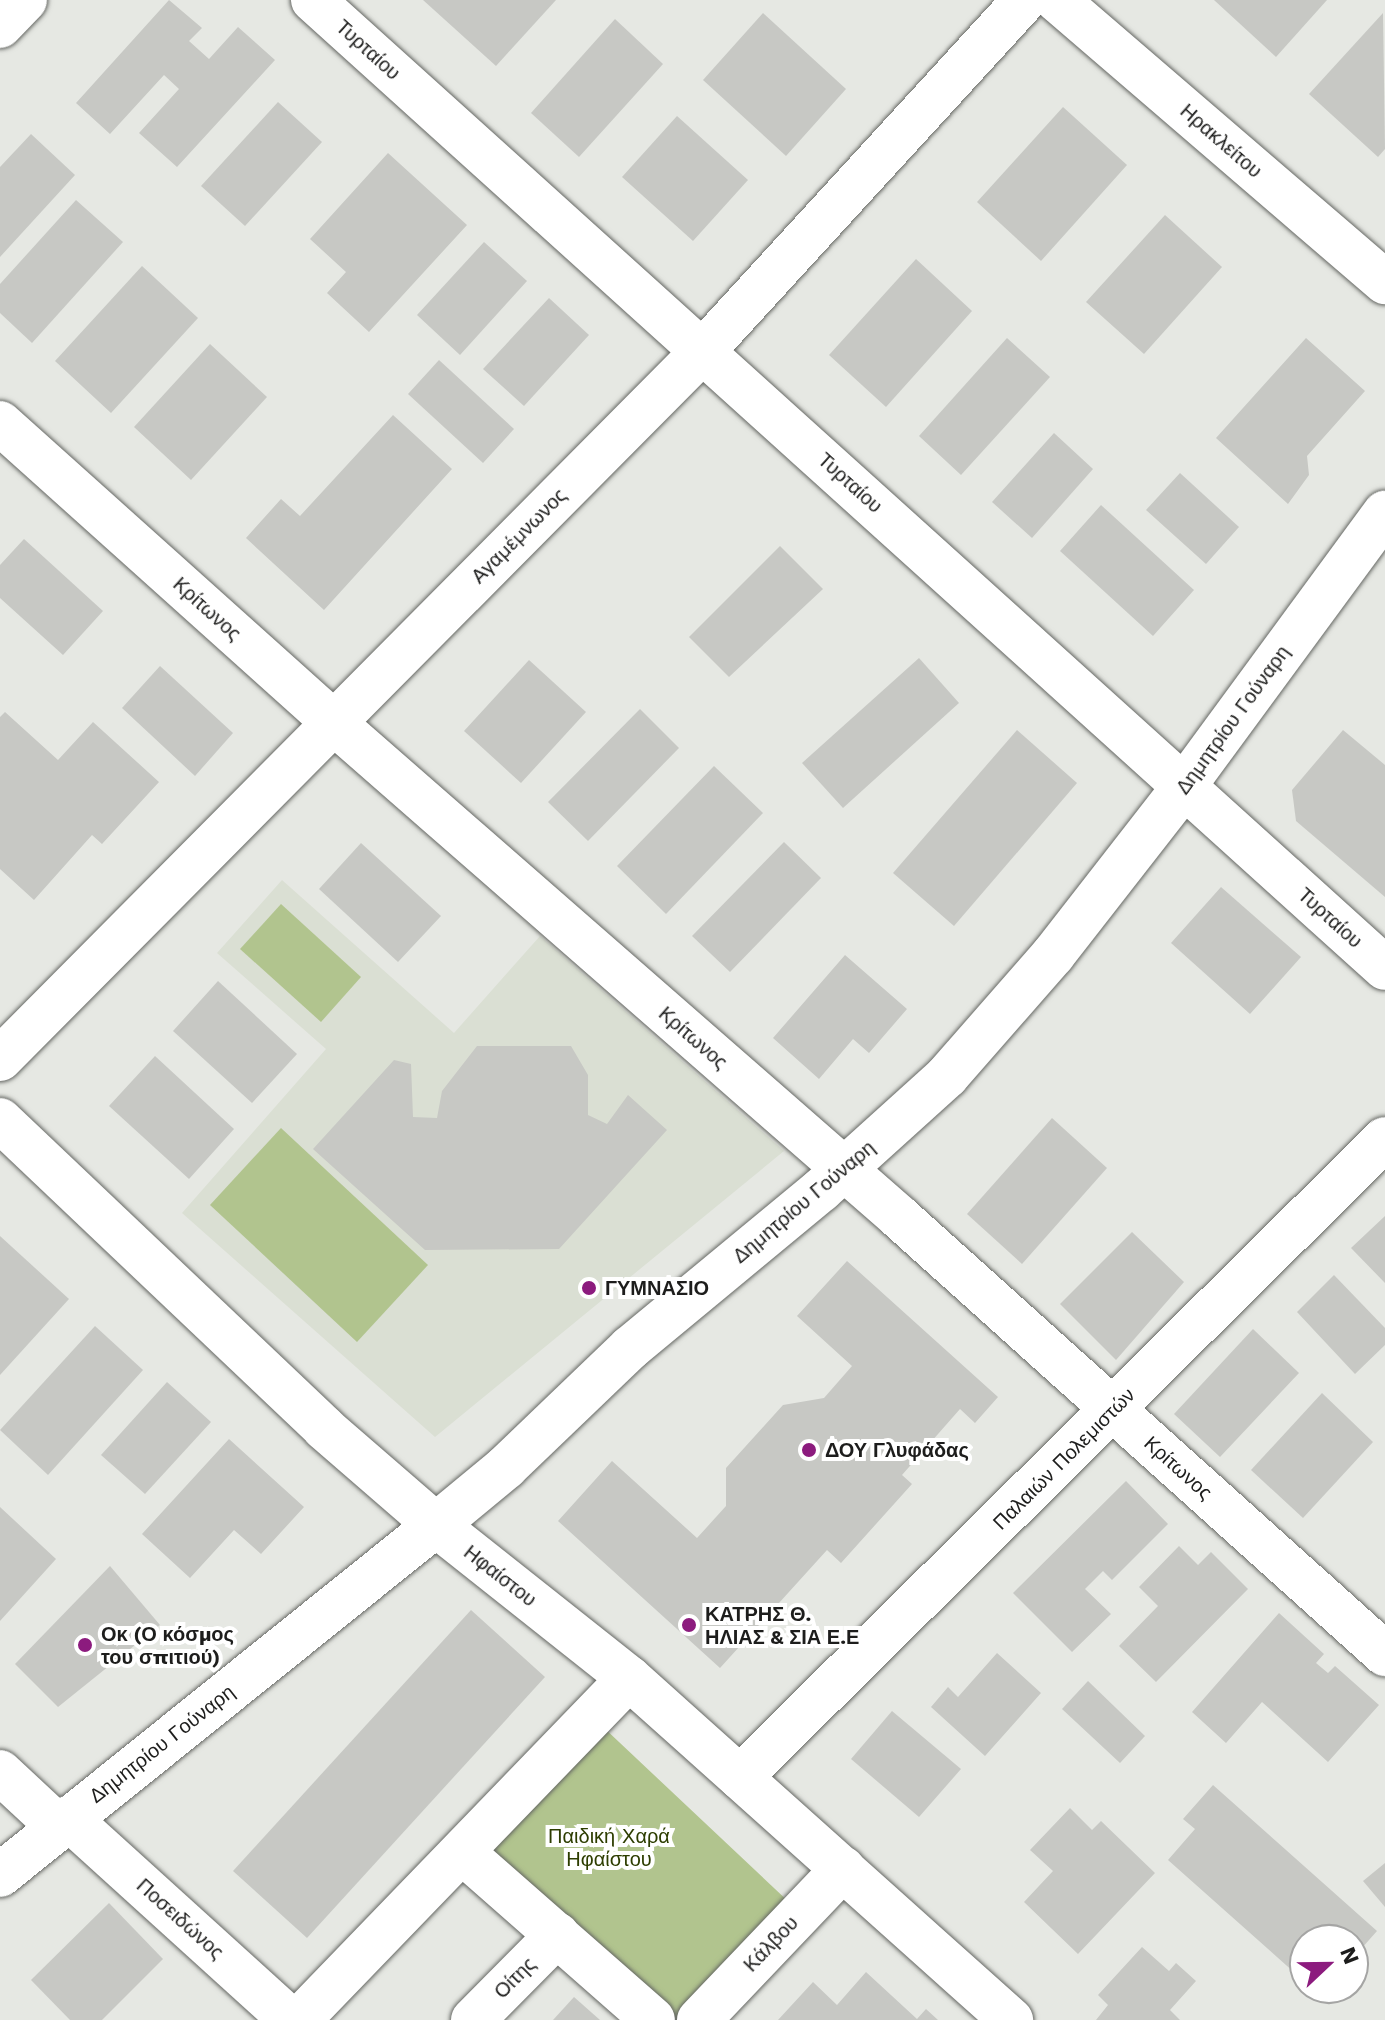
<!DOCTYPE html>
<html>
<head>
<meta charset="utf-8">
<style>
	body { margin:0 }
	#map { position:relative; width:1385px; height:2020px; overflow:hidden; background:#e6e8e3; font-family:"Work Sans",sans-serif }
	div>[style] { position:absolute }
	.built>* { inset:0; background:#dadfd3 }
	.green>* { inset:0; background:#b1c48e }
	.building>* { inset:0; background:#c7c8c4 }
	.roads { filter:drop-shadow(0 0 2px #656763) drop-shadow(0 0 2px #656763) }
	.minor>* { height:44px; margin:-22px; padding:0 22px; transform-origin:22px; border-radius:22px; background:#fff }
	.major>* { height:44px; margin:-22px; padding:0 22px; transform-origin:22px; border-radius:22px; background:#fff }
	.dots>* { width:22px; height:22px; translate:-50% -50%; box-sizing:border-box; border:4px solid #fff; border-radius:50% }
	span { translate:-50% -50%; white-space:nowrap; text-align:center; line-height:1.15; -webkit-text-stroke:8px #fff; paint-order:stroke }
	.street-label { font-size:20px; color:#1d1d1c }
	.poi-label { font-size:20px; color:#1d1d1c; font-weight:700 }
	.left { translate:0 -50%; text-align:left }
	.park-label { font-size:20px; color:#2d3d00 }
	.north { position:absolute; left:1289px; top:1924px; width:80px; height:80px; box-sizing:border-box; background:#fff; border:2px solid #a5a5a4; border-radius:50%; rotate:68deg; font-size:22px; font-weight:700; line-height:32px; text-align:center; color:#1d1d1c }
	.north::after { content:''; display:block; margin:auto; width:28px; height:36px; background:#8c1b7e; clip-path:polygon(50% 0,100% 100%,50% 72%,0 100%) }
</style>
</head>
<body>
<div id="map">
	<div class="built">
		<div style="clip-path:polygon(282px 880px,454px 1033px,540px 936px,784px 1151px,435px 1437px,182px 1213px,326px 1049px,217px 953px)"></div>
	</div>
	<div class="green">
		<div style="clip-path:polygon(281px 904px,361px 977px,321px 1022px,240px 949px)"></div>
		<div style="clip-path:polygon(281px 1128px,428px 1265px,357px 1342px,210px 1205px)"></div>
		<div style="clip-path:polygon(602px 1726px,791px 1904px,679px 2020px,565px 1919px,483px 1854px)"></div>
	</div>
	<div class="building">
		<div style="clip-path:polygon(169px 0,202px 28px,189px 41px,209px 59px,238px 27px,275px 60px,177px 167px,139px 133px,179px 89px,164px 75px,110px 134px,76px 103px)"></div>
		<div style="clip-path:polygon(423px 0,556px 0,496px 66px)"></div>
		<div style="clip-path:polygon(1214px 0,1327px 0,1276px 57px)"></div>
		<div style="clip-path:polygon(763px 13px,846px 89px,786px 156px,703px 80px)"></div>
		<div style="clip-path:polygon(1383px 13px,1385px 149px,1378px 157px,1309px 94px)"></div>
		<div style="clip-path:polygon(615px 19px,663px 64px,579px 157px,531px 113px)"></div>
		<div style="clip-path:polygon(278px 102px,322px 142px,245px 226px,201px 186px)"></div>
		<div style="clip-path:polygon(1063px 107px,1127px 165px,1041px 261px,977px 202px)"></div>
		<div style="clip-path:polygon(677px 116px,748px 180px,693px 241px,622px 177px)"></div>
		<div style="clip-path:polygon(31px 134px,75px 175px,0 257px,0 167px)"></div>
		<div style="clip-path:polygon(388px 153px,467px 225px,369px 332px,327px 293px,346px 272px,310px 239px)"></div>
		<div style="clip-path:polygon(76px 200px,123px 242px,32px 343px,0 313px,0 284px)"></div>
		<div style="clip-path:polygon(1165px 215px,1222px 267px,1144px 354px,1086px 302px)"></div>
		<div style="clip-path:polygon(484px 242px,527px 281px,460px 355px,417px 315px)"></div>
		<div style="clip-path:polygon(916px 259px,972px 311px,886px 407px,829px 355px)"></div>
		<div style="clip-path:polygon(142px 266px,198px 318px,111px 413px,55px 361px)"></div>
		<div style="clip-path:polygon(549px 298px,589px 335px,524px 406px,483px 369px)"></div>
		<div style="clip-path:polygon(1007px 338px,1050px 377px,961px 475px,919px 436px)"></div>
		<div style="clip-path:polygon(1306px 338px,1365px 391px,1307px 456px,1309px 475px,1288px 504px,1216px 438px)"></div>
		<div style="clip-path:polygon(210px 344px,267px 397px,191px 480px,134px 427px)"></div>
		<div style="clip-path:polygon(439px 360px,514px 429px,483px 463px,408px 394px)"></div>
		<div style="clip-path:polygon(393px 415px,452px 469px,324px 610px,246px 538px,281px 499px,300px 516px)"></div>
		<div style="clip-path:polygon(1054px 433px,1093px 469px,1032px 538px,992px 502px)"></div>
		<div style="clip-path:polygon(1180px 473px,1239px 527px,1206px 564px,1146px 510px)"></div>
		<div style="clip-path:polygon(1101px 505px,1194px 590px,1153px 636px,1060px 551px)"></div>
		<div style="clip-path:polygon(24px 539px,103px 611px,63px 655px,0 598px,0 565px)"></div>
		<div style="clip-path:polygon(780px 546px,823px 589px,729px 677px,689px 637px)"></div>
		<div style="clip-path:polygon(919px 658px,959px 703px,843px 808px,802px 763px)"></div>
		<div style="clip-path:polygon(529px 660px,586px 712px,521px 783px,464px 731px)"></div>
		<div style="clip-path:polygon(160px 666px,233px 733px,195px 776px,122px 708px)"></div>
		<div style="clip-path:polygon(640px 709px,679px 748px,588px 841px,548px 802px)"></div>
		<div style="clip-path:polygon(5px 712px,58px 760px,93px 722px,159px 782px,102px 844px,92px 835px,34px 900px,0 869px,0 717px)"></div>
		<div style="clip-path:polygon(1017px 730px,1077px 783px,954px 926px,893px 873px)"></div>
		<div style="clip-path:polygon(1343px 730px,1385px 765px,1385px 897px,1296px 821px,1292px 790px)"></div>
		<div style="clip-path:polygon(714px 766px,763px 813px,666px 914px,617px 866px)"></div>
		<div style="clip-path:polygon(784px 842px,821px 878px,730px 972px,692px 936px)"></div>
		<div style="clip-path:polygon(361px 843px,441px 916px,398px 962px,319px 889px)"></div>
		<div style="clip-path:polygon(1221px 887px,1301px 957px,1250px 1014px,1171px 943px)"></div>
		<div style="clip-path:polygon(845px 955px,907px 1009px,869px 1053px,853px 1039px,819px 1079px,773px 1038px)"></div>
		<div style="clip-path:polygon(218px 981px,297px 1054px,252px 1103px,173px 1031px)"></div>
		<div style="clip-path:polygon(477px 1046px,571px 1046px,588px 1075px,588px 1115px,607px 1124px,628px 1095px,667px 1130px,559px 1249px,425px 1250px,313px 1149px,394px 1060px,411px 1064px,413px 1117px,437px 1118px,442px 1091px)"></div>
		<div style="clip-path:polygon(155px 1056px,234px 1129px,189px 1179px,109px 1106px)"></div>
		<div style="clip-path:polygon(1052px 1118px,1107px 1168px,1022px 1264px,967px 1214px)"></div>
		<div style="clip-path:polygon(1385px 1216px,1385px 1283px,1351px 1248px)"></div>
		<div style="clip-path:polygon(1132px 1232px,1184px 1282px,1116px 1360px,1060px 1304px)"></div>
		<div style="clip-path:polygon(0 1236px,69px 1299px,0 1375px)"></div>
		<div style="clip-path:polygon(847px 1261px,998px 1397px,975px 1423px,960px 1409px,902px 1475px,912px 1484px,841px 1563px,827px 1550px,720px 1668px,558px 1521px,612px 1461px,697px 1538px,726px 1506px,726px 1468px,783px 1405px,824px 1398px,852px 1366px,797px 1316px)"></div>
		<div style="clip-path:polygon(1334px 1275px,1385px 1328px,1385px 1345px,1355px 1374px,1297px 1312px)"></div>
		<div style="clip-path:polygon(95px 1326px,143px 1370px,48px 1475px,0 1430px)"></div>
		<div style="clip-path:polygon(1253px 1329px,1299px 1373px,1220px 1457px,1174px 1414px)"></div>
		<div style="clip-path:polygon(167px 1382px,211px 1422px,145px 1494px,101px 1455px)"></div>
		<div style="clip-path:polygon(1322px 1393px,1373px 1442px,1303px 1518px,1251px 1470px)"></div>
		<div style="clip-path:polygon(229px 1439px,304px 1507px,261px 1554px,234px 1530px,190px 1578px,142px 1534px)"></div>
		<div style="clip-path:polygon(1126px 1481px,1168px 1524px,1112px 1580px,1103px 1571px,1085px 1589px,1111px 1614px,1072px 1652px,1013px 1593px)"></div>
		<div style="clip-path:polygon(0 1507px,56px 1559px,0 1621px)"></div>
		<div style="clip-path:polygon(1179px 1546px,1198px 1565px,1211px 1552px,1248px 1589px,1156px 1682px,1119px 1646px,1158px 1606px,1139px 1587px)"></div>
		<div style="clip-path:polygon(110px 1566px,160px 1625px,58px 1707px,15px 1664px)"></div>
		<div style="clip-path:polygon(471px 1610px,545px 1677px,307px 1938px,233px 1871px)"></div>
		<div style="clip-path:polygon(1279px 1613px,1324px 1654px,1316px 1663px,1328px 1673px,1335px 1666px,1379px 1705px,1328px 1762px,1262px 1702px,1226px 1743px,1192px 1712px)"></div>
		<div style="clip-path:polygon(997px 1653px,1041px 1693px,985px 1756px,931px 1707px,948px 1687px,958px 1697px)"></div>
		<div style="clip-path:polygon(1088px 1681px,1145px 1736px,1120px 1763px,1062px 1709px)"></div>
		<div style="clip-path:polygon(892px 1711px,961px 1769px,919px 1817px,851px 1759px)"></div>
		<div style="clip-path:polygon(1213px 1785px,1377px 1931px,1353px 1958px,1353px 1940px,1305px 1940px,1305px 1982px,1168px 1860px,1195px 1829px,1183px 1819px)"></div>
		<div style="clip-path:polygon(1070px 1808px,1092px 1830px,1101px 1821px,1155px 1873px,1078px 1954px,1024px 1902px,1053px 1871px,1030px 1850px)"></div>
		<div style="clip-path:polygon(1385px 1863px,1385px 1907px,1363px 1881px)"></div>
		<div style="clip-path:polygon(109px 1903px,163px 1959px,102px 2020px,70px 2020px,31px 1980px)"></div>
		<div style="clip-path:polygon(1142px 1947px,1169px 1971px,1176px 1963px,1196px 1981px,1170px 2010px,1180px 2020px,1096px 2020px,1108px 2005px,1098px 1995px)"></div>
		<div style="clip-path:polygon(866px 1972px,917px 2019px,926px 2009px,938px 2020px,778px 2020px,813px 1982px,837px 2005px)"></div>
		<div style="clip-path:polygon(574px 1997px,600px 2020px,553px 2020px)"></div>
	</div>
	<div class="roads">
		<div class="minor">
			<div style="left:313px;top:0;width:1444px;rotate:42.08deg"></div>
			<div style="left:1057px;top:0;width:433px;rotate:40.7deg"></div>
			<div style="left:0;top:26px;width:36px;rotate:-46deg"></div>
			<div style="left:0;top:423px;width:449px;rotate:41.9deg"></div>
			<div style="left:334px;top:723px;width:751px;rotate:41.16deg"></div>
			<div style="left:899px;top:1217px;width:654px;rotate:41.96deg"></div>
			<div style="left:0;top:1059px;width:998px;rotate:-45.2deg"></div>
			<div style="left:703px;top:351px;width:476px;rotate:-47.5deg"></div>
			<div style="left:0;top:1120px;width:447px;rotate:43.5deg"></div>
			<div style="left:324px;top:1428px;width:148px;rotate:40.9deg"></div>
			<div style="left:436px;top:1525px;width:246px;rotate:38.4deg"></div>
			<div style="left:629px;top:1678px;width:513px;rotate:41.84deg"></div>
			<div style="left:0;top:1772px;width:81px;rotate:43deg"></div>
			<div style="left:740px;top:1777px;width:907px;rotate:-44.69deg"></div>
			<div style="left:68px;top:1818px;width:301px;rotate:42.2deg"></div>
			<div style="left:462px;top:1852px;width:254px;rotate:41.3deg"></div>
			<div style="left:299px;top:2020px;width:475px;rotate:-46deg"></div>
			<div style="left:473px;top:2020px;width:120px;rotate:-45.3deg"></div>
			<div style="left:699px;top:2020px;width:209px;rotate:-46.4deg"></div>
		</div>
		<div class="major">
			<div style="left:0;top:1875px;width:559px;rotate:-38.76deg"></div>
			<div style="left:436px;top:1525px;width:91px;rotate:-39.6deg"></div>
			<div style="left:506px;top:1467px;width:172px;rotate:-43.8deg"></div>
			<div style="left:630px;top:1348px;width:248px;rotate:-39.6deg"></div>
			<div style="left:821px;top:1190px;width:170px;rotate:-42.1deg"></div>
			<div style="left:947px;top:1076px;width:161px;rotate:-48.8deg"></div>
			<div style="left:1053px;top:955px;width:205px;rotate:-52.1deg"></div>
			<div style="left:1179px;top:793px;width:348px;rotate:-53.7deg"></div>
		</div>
	</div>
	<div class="dots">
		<div style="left:589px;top:1288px;background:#8c1b7e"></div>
		<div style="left:809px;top:1450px;background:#8c1b7e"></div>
		<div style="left:689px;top:1625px;background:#8c1b7e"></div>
		<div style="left:85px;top:1645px;background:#8c1b7e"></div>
	</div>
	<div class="street-label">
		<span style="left:368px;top:50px;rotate:42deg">Τυρταίου</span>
		<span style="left:1221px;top:141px;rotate:41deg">Ηρακλείτου</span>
		<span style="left:850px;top:483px;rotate:42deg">Τυρταίου</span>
		<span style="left:519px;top:536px;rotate:-45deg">Αγαμέμνωνος</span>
		<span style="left:207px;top:609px;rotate:42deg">Κρίτωνος</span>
		<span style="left:1233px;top:720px;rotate:-54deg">Δημητρίου Γούναρη</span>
		<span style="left:1330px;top:918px;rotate:42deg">Τυρταίου</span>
		<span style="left:693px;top:1038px;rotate:41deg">Κρίτωνος</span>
		<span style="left:804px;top:1202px;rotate:-40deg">Δημητρίου Γούναρη</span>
		<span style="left:1064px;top:1459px;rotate:-45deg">Παλαιών Πολεμιστών</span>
		<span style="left:1178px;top:1468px;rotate:42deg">Κρίτωνος</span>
		<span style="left:500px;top:1576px;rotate:38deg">Ηφαίστου</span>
		<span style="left:162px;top:1744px;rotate:-38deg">Δημητρίου Γούναρη</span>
		<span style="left:180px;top:1919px;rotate:42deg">Ποσειδώνος</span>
		<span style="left:771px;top:1944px;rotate:-46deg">Κάλβου</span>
		<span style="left:515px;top:1978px;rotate:-45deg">Οίτης</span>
	</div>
	<div class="poi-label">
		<span class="left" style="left:605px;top:1288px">ΓΥΜΝΑΣΙΟ</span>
		<span class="left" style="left:825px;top:1450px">ΔΟΥ Γλυφάδας</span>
		<span class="left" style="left:705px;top:1626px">ΚΑΤΡΗΣ Θ.<br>ΗΛΙΑΣ &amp; ΣΙΑ Ε.Ε</span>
		<span class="left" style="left:101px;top:1646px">Οκ (Ο κόσμος<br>του σπιτιού)</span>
	</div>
	<div class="park-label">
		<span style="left:609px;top:1848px">Παιδική Χαρά<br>Ηφαίστου</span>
	</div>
	<div class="north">N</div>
</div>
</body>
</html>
